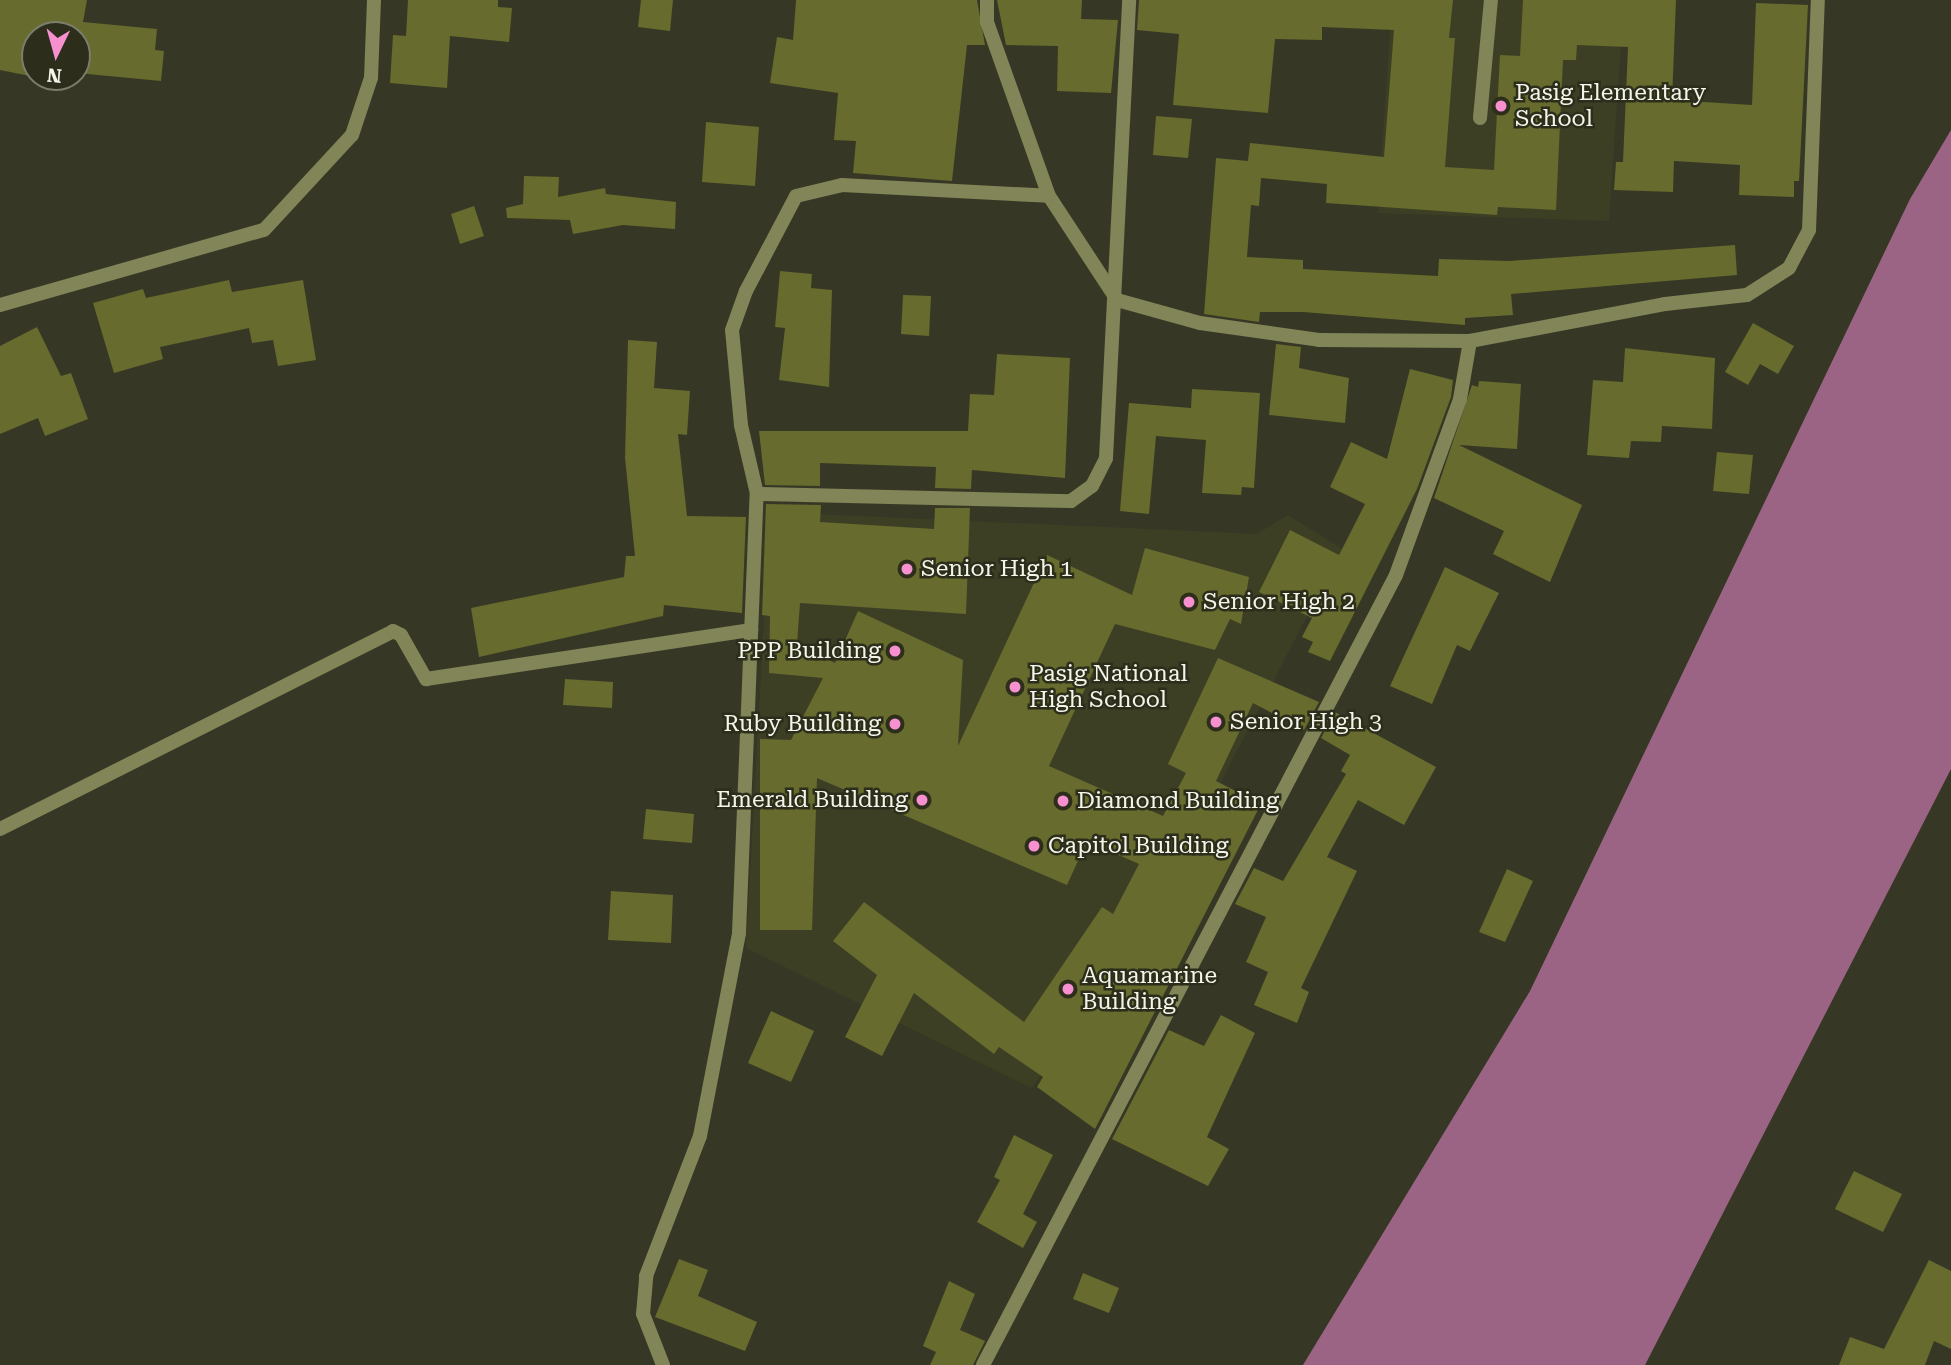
<!DOCTYPE html>
<html>
<head>
<meta charset="utf-8">
<style>
	body { margin:0 }
	#map { position:relative; width:1951px; height:1365px; overflow:hidden; background:#363825; font-family:"Roboto Serif",serif }
	div>[style] { position:absolute }
	.built>* { inset:0; background:#3d3f25 }
	.water>* { inset:0; background:#9b6484 }
	.building>* { inset:0; background:#676b2d }
	.lane>* { height:14px; margin:-7px; padding:0 7px; transform-origin:7px; border-radius:7px; background:#818557 }
	.street>* { height:14px; margin:-7px; padding:0 7px; transform-origin:7px; border-radius:7px; background:#818557 }
	.dots>* { width:19px; height:19px; translate:-50% -50%; box-sizing:border-box; border:4px solid #2c2e1b; border-radius:50% }
	span { translate:-50% -50%; white-space:nowrap; text-align:center; line-height:1.15; -webkit-text-stroke:5px #2c2e1b; paint-order:stroke }
	.poi-label { font-size:23px; color:#f4f5e9 }
	.left { translate:0 -50%; text-align:left }
	.right { translate:-100% -50%; text-align:right }
	.north { position:absolute; left:21px; top:21px; width:70px; height:70px; box-sizing:border-box; background:#2c2e1b; border:2px solid #7c7e6d; border-radius:50%; rotate:185deg; font-size:19px; font-weight:700; line-height:28px; text-align:center; color:#f4f5e9 }
	.north::after { content:''; display:block; margin:auto; width:24px; height:32px; background:#f790ce; clip-path:polygon(50% 0,100% 100%,50% 72%,0 100%) }
</style>
</head>
<body>
<div id="map">
	<div class="built">
		<div style="clip-path:polygon(1392px 0,1624px 0,1609px 221px,1378px 213px)"></div>
		<div style="clip-path:polygon(770px 512px,1257px 534px,1288px 515px,1342px 549px,1164px 891px,1032px 1088px,746px 948px)"></div>
	</div>
	<div class="water">
		<div style="clip-path:polygon(1951px 130px,1951px 769px,1645px 1365px,1303px 1365px,1530px 991px,1910px 199px)"></div>
	</div>
	<div class="building">
		<div style="clip-path:polygon(0 0,87px 0,83px 22px,157px 29px,155px 50px,164px 51px,161px 81px,77px 73px,77px 35px,35px 35px,35px 77px,0 70px)"></div>
		<div style="clip-path:polygon(408px 0,498px 0,498px 7px,512px 8px,509px 42px,450px 36px,447px 88px,390px 83px,393px 35px,406px 36px)"></div>
		<div style="clip-path:polygon(641px 0,673px 0,670px 31px,638px 27px)"></div>
		<div style="clip-path:polygon(796px 0,977px 0,985px 45px,967px 45px,952px 181px,853px 173px,856px 141px,834px 140px,838px 93px,770px 83px,777px 37px,793px 40px)"></div>
		<div style="clip-path:polygon(997px 0,1082px 0,1081px 19px,1118px 20px,1111px 93px,1057px 91px,1058px 46px,1006px 45px)"></div>
		<div style="clip-path:polygon(1139px 0,1453px 0,1449px 38px,1455px 38px,1445px 167px,1494px 170px,1500px 55px,1520px 56px,1523px 0,1676px 0,1672px 100px,1752px 105px,1756px 3px,1808px 5px,1799px 181px,1794px 181px,1794px 197px,1739px 195px,1740px 165px,1674px 161px,1673px 192px,1614px 190px,1616px 162px,1623px 162px,1628px 47px,1577px 45px,1576px 60px,1563px 60px,1556px 210px,1498px 207px,1497px 215px,1326px 203px,1327px 184px,1261px 178px,1259px 206px,1251px 205px,1247px 257px,1303px 260px,1303px 269px,1438px 276px,1439px 259px,1509px 261px,1735px 245px,1737px 275px,1511px 294px,1513px 315px,1465px 318px,1465px 325px,1303px 312px,1260px 312px,1259px 322px,1204px 314px,1216px 158px,1248px 161px,1250px 143px,1384px 157px,1394px 30px,1322px 27px,1322px 40px,1275px 39px,1268px 113px,1173px 105px,1179px 34px,1137px 30px)"></div>
		<div style="clip-path:polygon(1156px 116px,1192px 119px,1188px 158px,1153px 155px)"></div>
		<div style="clip-path:polygon(706px 122px,759px 127px,755px 186px,702px 182px)"></div>
		<div style="clip-path:polygon(524px 176px,559px 177px,558px 197px,605px 188px,606px 194px,676px 202px,675px 229px,623px 225px,573px 234px,570px 220px,507px 218px,506px 208px,523px 204px)"></div>
		<div style="clip-path:polygon(474px 206px,484px 236px,460px 244px,451px 214px)"></div>
		<div style="clip-path:polygon(780px 271px,812px 274px,811px 288px,832px 290px,829px 387px,779px 380px,785px 328px,775px 327px)"></div>
		<div style="clip-path:polygon(229px 280px,232px 292px,303px 280px,316px 360px,278px 366px,273px 340px,252px 343px,249px 328px,160px 347px,163px 359px,114px 373px,93px 303px,143px 289px,146px 298px)"></div>
		<div style="clip-path:polygon(903px 295px,931px 296px,929px 336px,901px 334px)"></div>
		<div style="clip-path:polygon(1753px 323px,1794px 346px,1778px 374px,1760px 364px,1748px 385px,1725px 372px)"></div>
		<div style="clip-path:polygon(37px 327px,61px 376px,71px 373px,88px 419px,45px 436px,38px 418px,0 434px,0 346px)"></div>
		<div style="clip-path:polygon(628px 340px,657px 342px,654px 388px,690px 391px,687px 435px,678px 434px,687px 516px,746px 517px,742px 613px,664px 605px,663px 616px,479px 657px,471px 608px,624px 577px,626px 556px,635px 556px,625px 458px)"></div>
		<div style="clip-path:polygon(1276px 344px,1301px 347px,1299px 368px,1349px 378px,1345px 423px,1269px 415px)"></div>
		<div style="clip-path:polygon(1625px 348px,1715px 358px,1712px 429px,1662px 426px,1661px 442px,1631px 441px,1629px 458px,1587px 455px,1593px 380px,1623px 382px)"></div>
		<div style="clip-path:polygon(997px 354px,1070px 358px,1065px 478px,972px 470px,971px 489px,935px 488px,936px 467px,820px 463px,820px 486px,765px 485px,759px 431px,968px 431px,970px 394px,994px 395px)"></div>
		<div style="clip-path:polygon(1410px 369px,1453px 380px,1451px 397px,1417px 489px,1330px 661px,1308px 652px,1313px 642px,1302px 637px,1312px 618px,1259px 592px,1290px 530px,1339px 555px,1365px 504px,1330px 487px,1351px 442px,1387px 459px)"></div>
		<div style="clip-path:polygon(1479px 381px,1521px 384px,1517px 449px,1459px 445px,1582px 505px,1550px 582px,1493px 554px,1504px 531px,1434px 498px,1472px 385px,1478px 387px)"></div>
		<div style="clip-path:polygon(1192px 389px,1260px 393px,1254px 488px,1242px 487px,1241px 495px,1202px 493px,1206px 440px,1156px 436px,1149px 514px,1120px 511px,1129px 403px,1191px 408px)"></div>
		<div style="clip-path:polygon(1717px 452px,1753px 455px,1749px 494px,1713px 491px)"></div>
		<div style="clip-path:polygon(766px 504px,821px 505px,820px 522px,934px 529px,935px 508px,970px 508px,966px 614px,800px 603px,797px 644px,835px 663px,858px 611px,963px 660px,958px 746px,1047px 555px,1132px 595px,1145px 548px,1249px 577px,1241px 624px,1230px 619px,1215px 650px,1115px 624px,1049px 766px,1163px 816px,1186px 773px,1168px 764px,1218px 658px,1319px 702px,1304px 730px,1253px 703px,1216px 781px,1261px 804px,1095px 1129px,1037px 1087px,1043px 1077px,999px 1047px,994px 1054px,914px 993px,882px 1056px,845px 1037px,877px 975px,833px 941px,864px 902px,1024px 1022px,1102px 907px,1113px 914px,1139px 864px,1087px 841px,1067px 885px,817px 778px,812px 930px,760px 930px,760px 739px,791px 740px,823px 678px,769px 673px,770px 616px,762px 615px)"></div>
		<div style="clip-path:polygon(1445px 567px,1499px 593px,1470px 651px,1457px 645px,1432px 704px,1390px 686px)"></div>
		<div style="clip-path:polygon(565px 679px,613px 682px,612px 708px,563px 705px)"></div>
		<div style="clip-path:polygon(1335px 712px,1436px 767px,1404px 825px,1358px 800px,1327px 857px,1357px 871px,1301px 988px,1309px 992px,1297px 1023px,1254px 1005px,1268px 972px,1246px 962px,1266px 917px,1235px 904px,1254px 868px,1283px 881px,1346px 774px,1341px 771px,1350px 755px,1321px 738px)"></div>
		<div style="clip-path:polygon(646px 809px,694px 814px,692px 843px,643px 839px)"></div>
		<div style="clip-path:polygon(1507px 869px,1533px 881px,1505px 942px,1479px 932px)"></div>
		<div style="clip-path:polygon(611px 891px,673px 895px,671px 943px,608px 940px)"></div>
		<div style="clip-path:polygon(771px 1011px,814px 1031px,791px 1082px,748px 1063px)"></div>
		<div style="clip-path:polygon(1221px 1015px,1255px 1033px,1207px 1137px,1229px 1149px,1208px 1186px,1112px 1139px,1169px 1030px,1204px 1046px)"></div>
		<div style="clip-path:polygon(1014px 1135px,1053px 1155px,1023px 1214px,1037px 1222px,1023px 1248px,977px 1222px,1000px 1180px,994px 1177px)"></div>
		<div style="clip-path:polygon(1854px 1171px,1902px 1194px,1883px 1232px,1835px 1209px)"></div>
		<div style="clip-path:polygon(679px 1259px,708px 1270px,698px 1296px,757px 1322px,745px 1351px,655px 1317px)"></div>
		<div style="clip-path:polygon(1929px 1260px,1951px 1271px,1951px 1349px,1934px 1341px,1925px 1365px,1839px 1365px,1850px 1337px,1884px 1349px)"></div>
		<div style="clip-path:polygon(1083px 1273px,1119px 1288px,1109px 1313px,1073px 1299px)"></div>
		<div style="clip-path:polygon(949px 1281px,975px 1294px,960px 1330px,985px 1341px,973px 1365px,930px 1365px,936px 1352px,923px 1346px)"></div>
	</div>
	<div class="lane">
		<div style="left:1480px;top:118px;width:119px;rotate:-84.7deg"></div>
	</div>
	<div class="street">
		<div style="left:987px;top:0;width:22px;rotate:90deg"></div>
		<div style="left:987px;top:22px;width:185px;rotate:70.4deg"></div>
		<div style="left:1049px;top:196px;width:124px;rotate:56.8deg"></div>
		<div style="left:1117px;top:300px;width:86px;rotate:15.5deg"></div>
		<div style="left:1200px;top:323px;width:120px;rotate:8.1deg"></div>
		<div style="left:1319px;top:340px;width:151px;rotate:0.4deg"></div>
		<div style="left:1470px;top:341px;width:198px;rotate:-10.7deg"></div>
		<div style="left:1665px;top:304px;width:82px;rotate:-6.3deg"></div>
		<div style="left:1747px;top:295px;width:50px;rotate:-32.7deg"></div>
		<div style="left:1789px;top:268px;width:43px;rotate:-62.2deg"></div>
		<div style="left:1809px;top:230px;width:230px;rotate:-87.8deg"></div>
		<div style="left:0;top:305px;width:274px;rotate:-15.9deg"></div>
		<div style="left:264px;top:230px;width:129px;rotate:-47.2deg"></div>
		<div style="left:352px;top:135px;width:60px;rotate:-71.6deg"></div>
		<div style="left:371px;top:78px;width:78px;rotate:-87.8deg"></div>
		<div style="left:757px;top:494px;width:71px;rotate:-103.1deg"></div>
		<div style="left:741px;top:425px;width:95px;rotate:-95.4deg"></div>
		<div style="left:732px;top:330px;width:41px;rotate:-70.3deg"></div>
		<div style="left:746px;top:291px;width:107px;rotate:-62.2deg"></div>
		<div style="left:796px;top:196px;width:47px;rotate:-13.4deg"></div>
		<div style="left:842px;top:185px;width:207px;rotate:3deg"></div>
		<div style="left:0;top:829px;width:440px;rotate:-26.7deg"></div>
		<div style="left:393px;top:631px;width:9px;rotate:27deg"></div>
		<div style="left:401px;top:635px;width:51px;rotate:60.4deg"></div>
		<div style="left:426px;top:679px;width:329px;rotate:-8.6deg"></div>
		<div style="left:663px;top:1365px;width:55px;rotate:-111.4deg"></div>
		<div style="left:643px;top:1314px;width:38px;rotate:-85deg"></div>
		<div style="left:646px;top:1276px;width:150px;rotate:-68.9deg"></div>
		<div style="left:700px;top:1136px;width:207px;rotate:-79.1deg"></div>
		<div style="left:739px;top:933px;width:439px;rotate:-87.7deg"></div>
		<div style="left:757px;top:494px;width:314px;rotate:1.3deg"></div>
		<div style="left:1071px;top:501px;width:26px;rotate:-36deg"></div>
		<div style="left:1092px;top:486px;width:31px;rotate:-63deg"></div>
		<div style="left:1106px;top:458px;width:459px;rotate:-87.1deg"></div>
		<div style="left:983px;top:1365px;width:891px;rotate:-62.4deg"></div>
		<div style="left:1396px;top:575px;width:187px;rotate:-70deg"></div>
		<div style="left:1460px;top:399px;width:59px;rotate:-80.2deg"></div>
	</div>
	<div class="dots">
		<div style="left:1501px;top:106px;background:#f790ce"></div>
		<div style="left:907px;top:569px;background:#f790ce"></div>
		<div style="left:1189px;top:602px;background:#f790ce"></div>
		<div style="left:895px;top:651px;background:#f790ce"></div>
		<div style="left:1015px;top:687px;background:#f790ce"></div>
		<div style="left:1216px;top:722px;background:#f790ce"></div>
		<div style="left:895px;top:724px;background:#f790ce"></div>
		<div style="left:922px;top:800px;background:#f790ce"></div>
		<div style="left:1063px;top:801px;background:#f790ce"></div>
		<div style="left:1034px;top:846px;background:#f790ce"></div>
		<div style="left:1068px;top:989px;background:#f790ce"></div>
	</div>
	<div class="poi-label">
		<span class="left" style="left:1515px;top:106px">Pasig Elementary<br>School</span>
		<span class="left" style="left:921px;top:569px">Senior High 1</span>
		<span class="left" style="left:1203px;top:602px">Senior High 2</span>
		<span class="right" style="left:881px;top:651px">PPP Building</span>
		<span class="left" style="left:1029px;top:687px">Pasig National<br>High School</span>
		<span class="left" style="left:1230px;top:722px">Senior High 3</span>
		<span class="right" style="left:881px;top:724px">Ruby Building</span>
		<span class="right" style="left:908px;top:800px">Emerald Building</span>
		<span class="left" style="left:1077px;top:801px">Diamond Building</span>
		<span class="left" style="left:1048px;top:846px">Capitol Building</span>
		<span class="left" style="left:1082px;top:989px">Aquamarine<br>Building</span>
	</div>
	<div class="north">N</div>
</div>
</body>
</html>
